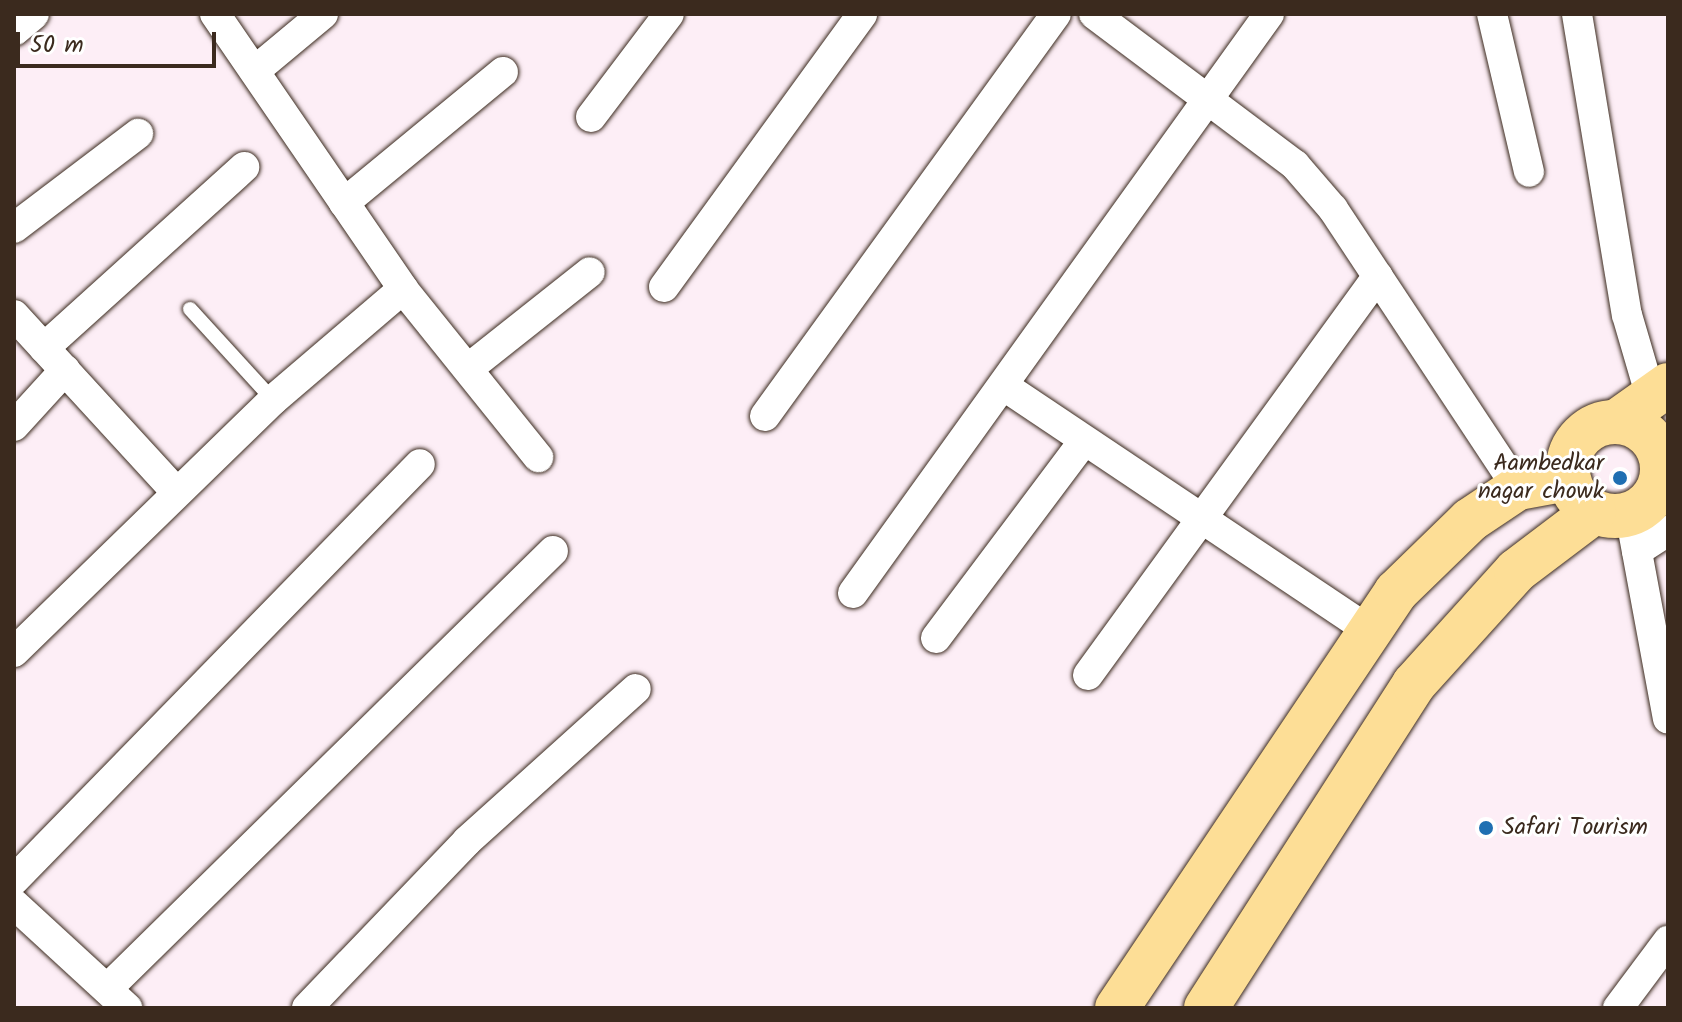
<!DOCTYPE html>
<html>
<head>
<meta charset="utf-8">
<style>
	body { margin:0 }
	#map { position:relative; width:1682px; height:1022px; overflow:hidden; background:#fdeef6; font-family:Kalam,sans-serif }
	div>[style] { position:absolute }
	.roads { filter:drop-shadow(0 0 2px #3b2a1e) drop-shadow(0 0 2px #3b2a1e) }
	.service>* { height:14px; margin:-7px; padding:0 7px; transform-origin:7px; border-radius:7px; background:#fff }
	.minor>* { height:30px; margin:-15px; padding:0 15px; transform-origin:15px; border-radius:15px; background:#fff }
	.trunk>* { height:44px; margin:-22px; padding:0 22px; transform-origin:22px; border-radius:22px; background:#fdde96 }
	.trunk>.ring { margin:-22px; padding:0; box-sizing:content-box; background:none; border:44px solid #fdde96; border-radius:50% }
	.dots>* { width:22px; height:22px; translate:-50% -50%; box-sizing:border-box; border:4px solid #fff; border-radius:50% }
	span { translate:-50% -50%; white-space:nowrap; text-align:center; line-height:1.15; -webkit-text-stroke:6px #fff; paint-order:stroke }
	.poi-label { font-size:24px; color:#3b2a1e }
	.right { translate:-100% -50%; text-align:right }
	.left { translate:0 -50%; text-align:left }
	.frame { position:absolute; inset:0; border:16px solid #3b2a1e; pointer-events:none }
	.scale { position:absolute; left:16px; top:32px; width:200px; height:36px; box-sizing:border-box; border:4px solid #3b2a1e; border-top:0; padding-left:10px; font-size:24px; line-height:28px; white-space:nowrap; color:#3b2a1e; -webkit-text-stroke:6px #fff; paint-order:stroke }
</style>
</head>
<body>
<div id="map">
	<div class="roads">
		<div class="service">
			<div style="left:190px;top:309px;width:123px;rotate:47.6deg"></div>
		</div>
		<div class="minor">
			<div style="left:215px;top:14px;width:333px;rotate:55.6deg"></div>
			<div style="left:403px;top:289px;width:216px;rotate:51.2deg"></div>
			<div style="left:1094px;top:14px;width:251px;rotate:36.9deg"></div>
			<div style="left:1295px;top:165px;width:58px;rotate:49.2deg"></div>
			<div style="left:1333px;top:209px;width:335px;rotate:56.5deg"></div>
			<div style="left:1492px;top:14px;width:162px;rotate:76.8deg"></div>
			<div style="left:1577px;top:14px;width:305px;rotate:80.6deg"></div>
			<div style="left:1627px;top:315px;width:85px;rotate:73.7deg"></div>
			<div style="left:14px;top:31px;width:26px;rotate:-40deg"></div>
			<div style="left:257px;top:69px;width:86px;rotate:-39.8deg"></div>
			<div style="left:591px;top:117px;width:129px;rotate:-52.9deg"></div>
			<div style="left:344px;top:203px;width:206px;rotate:-39.5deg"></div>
			<div style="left:14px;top:228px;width:156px;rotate:-37.2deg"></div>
			<div style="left:664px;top:287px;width:337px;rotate:-54deg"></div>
			<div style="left:14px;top:315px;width:239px;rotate:47.5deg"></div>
			<div style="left:44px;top:348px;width:270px;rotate:-42.1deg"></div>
			<div style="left:469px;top:368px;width:154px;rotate:-38.4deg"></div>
			<div style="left:1004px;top:386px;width:437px;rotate:33.8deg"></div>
			<div style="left:765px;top:416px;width:496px;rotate:-54.1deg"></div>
			<div style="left:14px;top:426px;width:76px;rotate:-47.7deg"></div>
			<div style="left:1630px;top:514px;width:208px;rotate:79.5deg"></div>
			<div style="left:1637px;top:551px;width:37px;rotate:-33deg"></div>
			<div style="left:853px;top:593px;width:713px;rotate:-54.3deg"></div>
			<div style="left:936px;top:638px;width:245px;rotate:-53.1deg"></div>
			<div style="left:14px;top:652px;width:361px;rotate:-44.2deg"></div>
			<div style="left:273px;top:400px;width:171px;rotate:-40.5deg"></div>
			<div style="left:1088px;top:675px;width:493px;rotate:-54deg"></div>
			<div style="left:14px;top:880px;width:581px;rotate:-45.7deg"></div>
			<div style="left:14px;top:904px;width:154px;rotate:42.6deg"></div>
			<div style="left:107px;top:989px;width:625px;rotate:-44.48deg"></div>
			<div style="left:307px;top:1008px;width:231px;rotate:-46.2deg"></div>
			<div style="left:467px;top:841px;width:227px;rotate:-42deg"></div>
			<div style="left:1618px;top:1008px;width:84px;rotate:-53.3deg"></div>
		</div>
		<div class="trunk">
			<div style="left:1616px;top:422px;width:64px;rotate:-35.4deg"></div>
			<div class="ring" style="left:1568px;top:422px;width:50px;height:50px"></div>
			<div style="left:1117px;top:1008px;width:501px;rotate:-56.15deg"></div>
			<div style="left:1396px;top:592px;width:103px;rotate:-44.2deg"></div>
			<div style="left:1470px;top:520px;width:58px;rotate:-33.7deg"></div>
			<div style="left:1518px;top:488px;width:51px;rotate:-10.2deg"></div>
			<div style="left:1206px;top:1008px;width:385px;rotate:-57.3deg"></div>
			<div style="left:1414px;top:684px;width:152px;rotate:-47.9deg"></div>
			<div style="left:1516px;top:571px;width:98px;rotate:-37.1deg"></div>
		</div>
	</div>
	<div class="dots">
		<div style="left:1620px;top:478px;background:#1f6fb2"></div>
		<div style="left:1486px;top:828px;background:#1f6fb2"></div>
	</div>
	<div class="poi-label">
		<span class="right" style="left:1604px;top:478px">Aambedkar<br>nagar chowk</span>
		<span class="left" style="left:1502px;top:828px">Safari Tourism</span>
	</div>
	<div class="frame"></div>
	<div class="scale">50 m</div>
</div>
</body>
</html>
